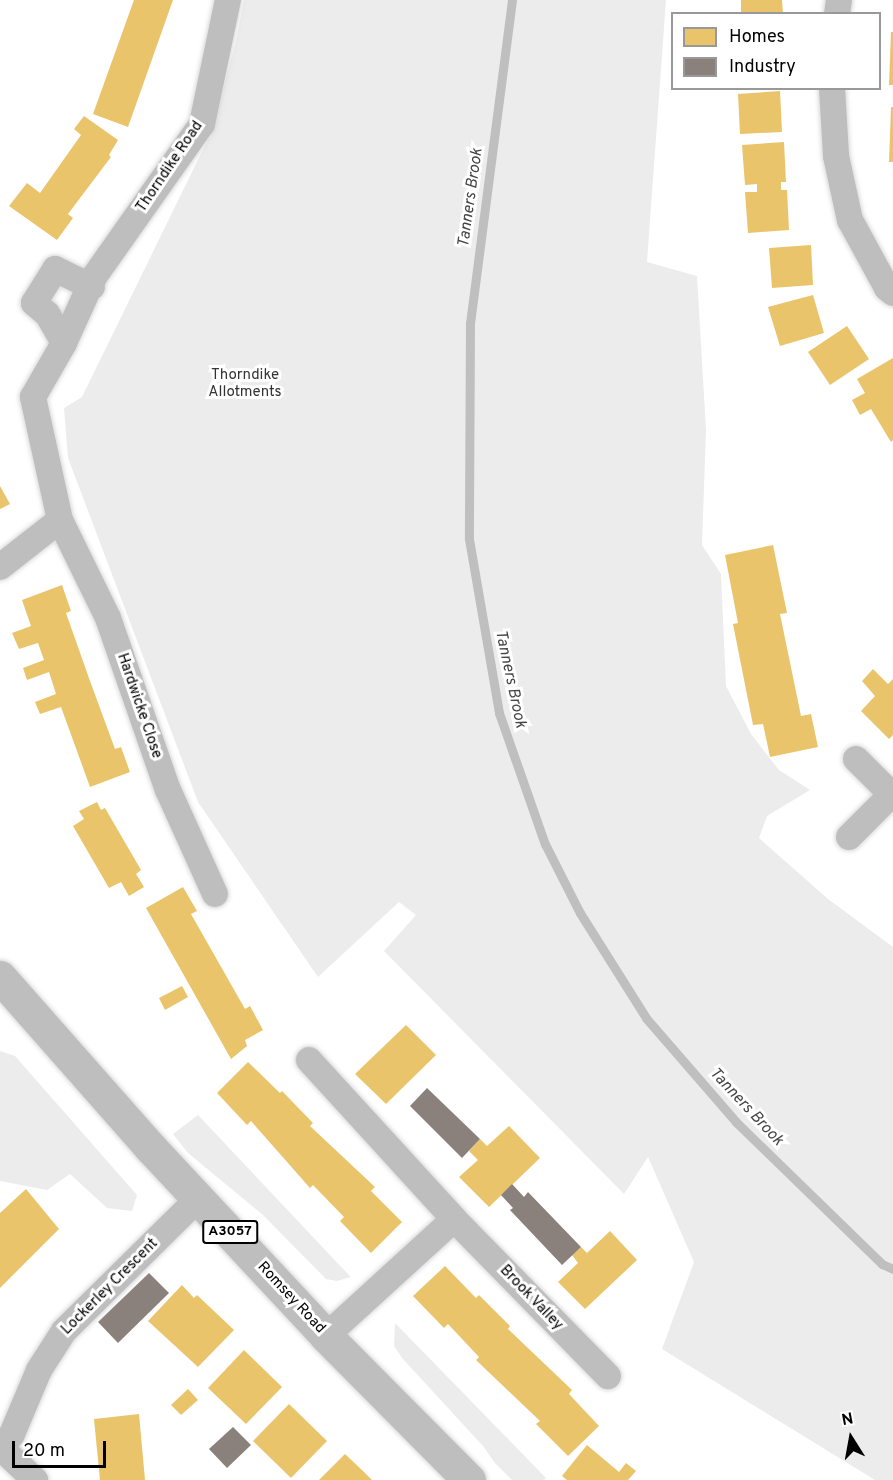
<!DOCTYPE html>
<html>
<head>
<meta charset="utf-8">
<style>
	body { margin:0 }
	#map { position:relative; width:893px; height:1480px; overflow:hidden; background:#fff; font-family:Overpass,sans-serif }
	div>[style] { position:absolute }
	.green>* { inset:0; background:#ececec }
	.homes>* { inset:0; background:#e9c46a }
	.industry>* { inset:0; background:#8a817c }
	.stream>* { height:9px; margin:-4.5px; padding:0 4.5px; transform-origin:4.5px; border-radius:4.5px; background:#bfbfbf }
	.roads { filter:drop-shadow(0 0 2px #dbdbdb) drop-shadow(0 0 2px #dbdbdb) }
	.street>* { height:26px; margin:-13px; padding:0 13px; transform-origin:13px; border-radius:13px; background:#bebebe }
	.primary>* { height:33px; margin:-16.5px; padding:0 16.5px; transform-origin:16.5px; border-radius:16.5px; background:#bebebe }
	span { translate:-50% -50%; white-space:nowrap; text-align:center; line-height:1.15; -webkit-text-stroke:6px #fff; paint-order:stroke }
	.shield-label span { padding:2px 4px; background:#fff; border:2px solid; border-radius:4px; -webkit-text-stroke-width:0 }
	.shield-label { font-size:14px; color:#000; font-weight:700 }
	.street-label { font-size:15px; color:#000 }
	.park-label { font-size:15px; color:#333 }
	.water-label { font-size:16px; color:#444; font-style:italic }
	.legend { position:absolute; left:671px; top:12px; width:210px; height:78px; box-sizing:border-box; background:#fff; border:2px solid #999; margin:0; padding:8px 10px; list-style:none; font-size:18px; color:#000 }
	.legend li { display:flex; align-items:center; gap:12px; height:30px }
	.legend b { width:30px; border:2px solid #999 }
	.north { position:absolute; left:821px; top:1408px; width:60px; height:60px; -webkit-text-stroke:4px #fff; paint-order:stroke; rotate:349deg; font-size:16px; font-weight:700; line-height:24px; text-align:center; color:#000 }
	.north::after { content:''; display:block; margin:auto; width:21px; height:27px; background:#000; clip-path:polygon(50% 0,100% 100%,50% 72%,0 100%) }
	.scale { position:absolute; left:12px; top:1441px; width:94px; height:27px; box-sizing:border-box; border:3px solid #000; border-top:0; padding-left:8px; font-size:18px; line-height:21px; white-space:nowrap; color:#000; -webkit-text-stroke:4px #fff; paint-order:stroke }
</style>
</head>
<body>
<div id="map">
	<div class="green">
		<div style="clip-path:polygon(244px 0,666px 0,647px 262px,697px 276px,706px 430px,702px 545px,721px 574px,726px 686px,751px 734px,779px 770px,810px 790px,767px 816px,759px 838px,828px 899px,893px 947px,893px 1480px,875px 1480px,662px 1349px,694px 1262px,648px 1157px,624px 1194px,384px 951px,416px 915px,399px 902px,318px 977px,198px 802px,68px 458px,64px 408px,82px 397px,211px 133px,235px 45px)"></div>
		<div style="clip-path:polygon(0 1051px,15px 1056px,137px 1195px,132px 1211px,107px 1208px,70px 1174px,47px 1190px,0 1181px)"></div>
		<div style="clip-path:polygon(198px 1115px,345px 1271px,351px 1277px,337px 1281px,326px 1279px,263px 1215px,188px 1153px,173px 1134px)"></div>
		<div style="clip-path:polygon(395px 1323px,546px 1478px,544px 1480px,512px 1480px,495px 1463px,483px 1446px,402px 1358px,394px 1346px)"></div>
	</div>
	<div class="homes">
		<div style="clip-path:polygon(134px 0,173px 0,128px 127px,93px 114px)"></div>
		<div style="clip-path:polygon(741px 0,782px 0,783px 14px,741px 14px)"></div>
		<div style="clip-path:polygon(891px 32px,893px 32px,893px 85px,889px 85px)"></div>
		<div style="clip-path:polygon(780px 91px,782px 132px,740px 134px,738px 94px)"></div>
		<div style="clip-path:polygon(891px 107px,893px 107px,893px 162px,889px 162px)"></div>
		<div style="clip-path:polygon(84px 116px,118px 140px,109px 155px,111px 157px,68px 214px,73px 218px,57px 240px,9px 206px,27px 183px,40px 193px,81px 135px,74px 129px)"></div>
		<div style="clip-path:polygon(784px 142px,786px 182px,781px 182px,781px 190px,787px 190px,789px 230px,748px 233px,745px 192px,757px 192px,757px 184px,745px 185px,742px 145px)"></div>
		<div style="clip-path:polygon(811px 245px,813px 285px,772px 288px,769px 248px)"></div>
		<div style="clip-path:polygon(813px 295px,824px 333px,780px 346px,768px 307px)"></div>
		<div style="clip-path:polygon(847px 326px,869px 359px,830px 385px,808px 352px)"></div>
		<div style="clip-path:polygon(893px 358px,893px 440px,891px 442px,871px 409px,860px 415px,852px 400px,865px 393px,857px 379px)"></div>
		<div style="clip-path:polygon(0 486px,10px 504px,0 509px)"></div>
		<div style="clip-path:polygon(773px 545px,787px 613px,780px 614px,801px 716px,811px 714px,818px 747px,770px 757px,763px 724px,753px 725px,733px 624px,738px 623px,725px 555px)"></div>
		<div style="clip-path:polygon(62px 585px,71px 611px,66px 613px,90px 681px,115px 749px,121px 747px,130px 772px,90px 787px,61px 707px,40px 714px,35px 702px,56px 694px,49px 672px,27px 680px,23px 668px,44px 660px,38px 643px,19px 649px,12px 633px,31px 626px,22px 600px)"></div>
		<div style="clip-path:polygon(873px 669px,888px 684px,893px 679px,893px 735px,889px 739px,861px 711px,875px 696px,862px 681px)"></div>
		<div style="clip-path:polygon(97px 802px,101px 810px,105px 808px,141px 870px,136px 874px,144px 887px,129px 896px,121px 882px,109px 888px,73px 826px,84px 819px,79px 811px)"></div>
		<div style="clip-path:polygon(183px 887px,197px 911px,191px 914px,245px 1009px,250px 1006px,263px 1030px,245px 1040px,247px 1046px,231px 1059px,146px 908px)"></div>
		<div style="clip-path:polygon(182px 986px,188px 997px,165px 1010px,159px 998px)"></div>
		<div style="clip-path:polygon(406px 1025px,436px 1055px,386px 1104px,355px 1074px)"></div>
		<div style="clip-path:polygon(248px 1062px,280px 1093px,282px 1091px,313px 1123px,310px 1126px,375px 1187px,371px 1191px,402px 1222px,371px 1253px,340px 1221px,344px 1217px,313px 1185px,310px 1188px,251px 1121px,247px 1125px,217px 1093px)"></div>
		<div style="clip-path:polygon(509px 1126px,540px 1158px,489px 1207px,459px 1177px,478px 1160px,469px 1151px,480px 1139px,487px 1146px)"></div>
		<div style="clip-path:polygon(26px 1189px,59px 1229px,0 1288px,0 1213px)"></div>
		<div style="clip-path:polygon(610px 1231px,637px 1260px,585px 1309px,558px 1282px,578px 1263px,572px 1255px,581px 1247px,587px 1253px)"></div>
		<div style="clip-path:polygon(445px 1266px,476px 1298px,479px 1295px,510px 1326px,508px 1329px,572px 1390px,569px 1394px,599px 1426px,568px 1456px,536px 1424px,540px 1421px,476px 1360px,479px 1357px,448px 1324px,444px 1328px,413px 1296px)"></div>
		<div style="clip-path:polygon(182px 1285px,194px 1298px,197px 1295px,234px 1330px,198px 1367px,148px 1321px)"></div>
		<div style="clip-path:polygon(244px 1350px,282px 1387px,246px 1424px,208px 1388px)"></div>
		<div style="clip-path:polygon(188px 1389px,198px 1400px,181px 1415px,171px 1405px)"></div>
		<div style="clip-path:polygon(289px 1404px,327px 1441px,291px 1478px,253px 1441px)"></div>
		<div style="clip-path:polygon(139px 1414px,145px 1480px,100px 1480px,94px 1419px)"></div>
		<div style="clip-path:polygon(587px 1445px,619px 1472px,626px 1463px,636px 1471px,628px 1480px,567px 1480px,562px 1476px)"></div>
		<div style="clip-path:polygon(345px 1454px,364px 1472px,372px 1480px,319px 1480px)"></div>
	</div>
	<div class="industry">
		<div style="clip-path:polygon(427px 1088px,480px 1139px,462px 1158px,410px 1106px)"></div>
		<div style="clip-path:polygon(512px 1184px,524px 1197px,528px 1192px,581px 1247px,562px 1265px,510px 1210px,513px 1208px,501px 1195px)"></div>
		<div style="clip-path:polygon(149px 1273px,169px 1293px,118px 1343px,98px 1322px)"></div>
		<div style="clip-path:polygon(233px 1427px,251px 1445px,227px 1468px,209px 1449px)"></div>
	</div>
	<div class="stream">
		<div style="left:512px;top:0;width:326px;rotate:97.4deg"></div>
		<div style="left:470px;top:323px;width:216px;rotate:90.3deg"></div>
		<div style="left:469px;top:539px;width:177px;rotate:80.2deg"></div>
		<div style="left:499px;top:713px;width:139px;rotate:70.7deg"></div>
		<div style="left:545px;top:844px;width:77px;rotate:63.1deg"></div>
		<div style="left:580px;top:913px;width:124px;rotate:57.8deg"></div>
		<div style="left:646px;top:1018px;width:138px;rotate:49.1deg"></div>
		<div style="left:736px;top:1122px;width:204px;rotate:44.2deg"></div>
		<div style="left:882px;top:1264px;width:12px;rotate:24deg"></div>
	</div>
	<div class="roads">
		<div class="street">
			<div style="left:837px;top:14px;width:14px;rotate:-82deg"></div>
			<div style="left:832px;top:88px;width:68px;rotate:86.6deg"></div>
			<div style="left:836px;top:156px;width:66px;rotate:77.7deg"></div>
			<div style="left:850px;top:220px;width:77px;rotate:61.4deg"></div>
			<div style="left:887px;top:288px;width:8px;rotate:40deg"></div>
			<div style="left:64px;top:343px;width:34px;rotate:-120deg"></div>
			<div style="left:47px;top:314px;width:17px;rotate:-140deg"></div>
			<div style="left:34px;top:303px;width:40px;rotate:-58deg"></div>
			<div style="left:55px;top:269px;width:41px;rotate:25.9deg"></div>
			<div style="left:60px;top:520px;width:109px;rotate:63.9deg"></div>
			<div style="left:108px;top:618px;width:182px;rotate:70.8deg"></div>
			<div style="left:168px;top:790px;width:114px;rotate:65.7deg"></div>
			<div style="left:0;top:567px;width:76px;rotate:-38.1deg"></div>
			<div style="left:60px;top:520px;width:126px;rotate:-102.4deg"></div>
			<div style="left:33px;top:397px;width:62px;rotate:-60.1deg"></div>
			<div style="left:64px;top:343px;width:72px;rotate:-65.6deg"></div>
			<div style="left:94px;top:277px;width:187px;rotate:-54.8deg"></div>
			<div style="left:202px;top:124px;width:127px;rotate:-78.2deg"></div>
			<div style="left:856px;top:759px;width:49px;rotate:45deg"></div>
			<div style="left:849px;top:837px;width:62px;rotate:-45deg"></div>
			<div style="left:309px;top:1060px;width:215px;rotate:47.6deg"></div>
			<div style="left:454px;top:1219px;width:220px;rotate:45.6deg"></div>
			<div style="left:326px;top:1336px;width:173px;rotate:-42.4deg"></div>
			<div style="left:0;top:1448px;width:18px;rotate:-49deg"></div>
			<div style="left:12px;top:1434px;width:69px;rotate:-67.1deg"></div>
			<div style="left:39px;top:1370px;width:46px;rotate:-57.3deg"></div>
			<div style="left:64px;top:1331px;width:188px;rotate:-44.6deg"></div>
			<div style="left:1px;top:1448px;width:47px;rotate:43.3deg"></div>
		</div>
		<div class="primary">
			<div style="left:0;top:977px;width:227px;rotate:48.6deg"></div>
			<div style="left:150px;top:1147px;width:258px;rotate:47deg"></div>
			<div style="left:326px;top:1336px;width:203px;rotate:45.2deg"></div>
		</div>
	</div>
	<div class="shield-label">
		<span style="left:230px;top:1232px">A3057</span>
	</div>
	<div class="street-label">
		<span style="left:170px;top:167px;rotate:-56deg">Thorndike Road</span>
		<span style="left:139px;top:706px;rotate:71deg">Hardwicke Close</span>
		<span style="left:110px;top:1287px;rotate:-45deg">Lockerley Crescent</span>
		<span style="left:291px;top:1298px;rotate:47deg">Romsey Road</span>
		<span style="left:531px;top:1298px;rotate:46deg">Brook Valley</span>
	</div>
	<div class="park-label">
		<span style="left:245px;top:384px">Thorndike<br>Allotments</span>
	</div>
	<div class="water-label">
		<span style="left:471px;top:198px;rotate:-82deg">Tanners Brook</span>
		<span style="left:510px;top:679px;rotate:78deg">Tanners Brook</span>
		<span style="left:746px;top:1107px;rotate:47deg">Tanners Brook</span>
	</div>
	<ul class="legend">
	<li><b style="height:16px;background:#e9c46a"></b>Homes</li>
	<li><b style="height:16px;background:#8a817c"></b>Industry</li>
	</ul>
	<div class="north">N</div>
	<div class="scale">20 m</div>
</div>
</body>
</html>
